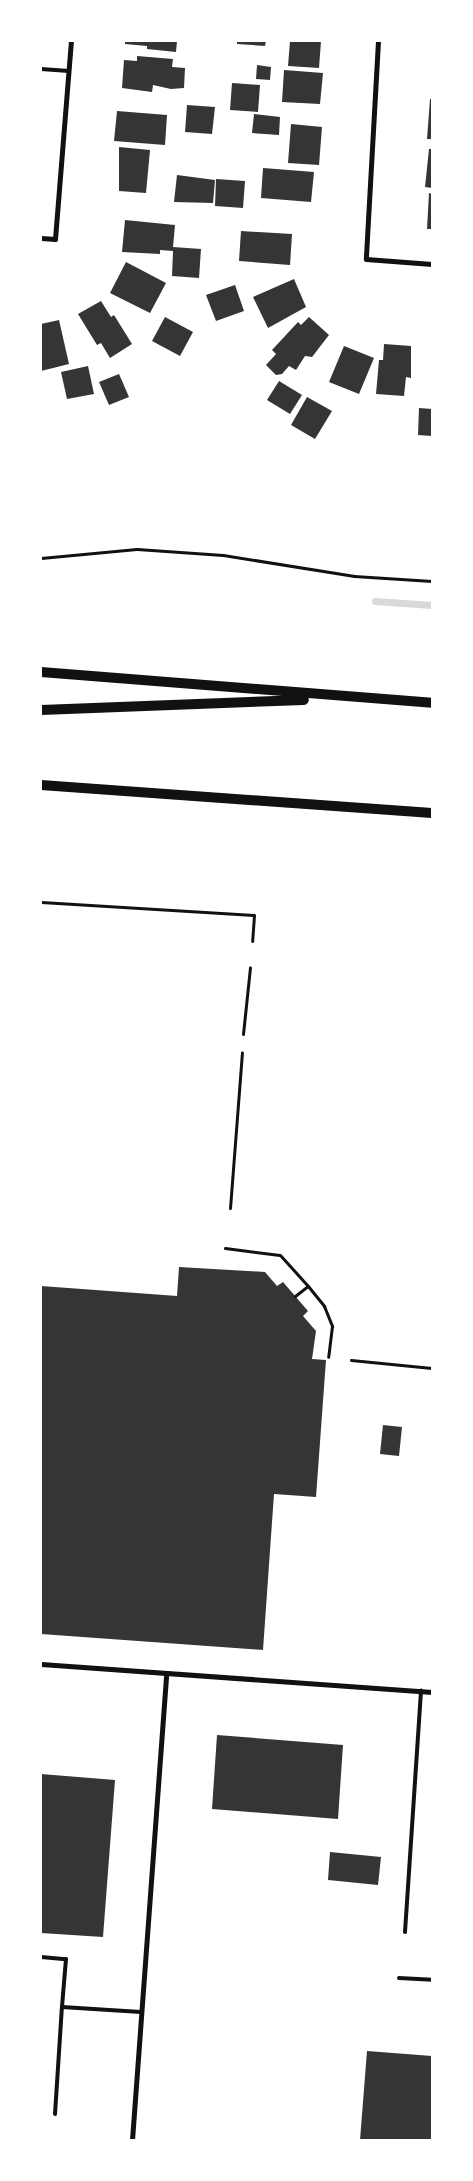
<!DOCTYPE html>
<html>
<head>
<meta charset="utf-8">
<style>
	body { margin:0 }
	#map { position:relative; width:473px; height:2181px; overflow:hidden; background:#fff; font-family:Ubuntu,sans-serif }
	div>[style] { position:absolute }
	.stream>* { height:7px; margin:-3.5px; padding:0 3.5px; transform-origin:3.5px; border-radius:3.5px; background:#d9d9d9 }
	.building>* { inset:0; background:#353535 }
	.path>* { height:3px; margin:-1.5px; padding:0 1.5px; transform-origin:1.5px; border-radius:1.5px; background:#111 }
	.service>* { height:4px; margin:-2px; padding:0 2px; transform-origin:2px; border-radius:2px; background:#111 }
	.minor>* { height:5px; margin:-2.5px; padding:0 2.5px; transform-origin:2.5px; border-radius:2.5px; background:#111 }
	.secondary>* { height:10px; margin:-5px; padding:0 5px; transform-origin:5px; border-radius:5px; background:#111 }
	span { translate:-50% -50%; white-space:nowrap; text-align:center; line-height:1.15; -webkit-text-stroke:5px #fff; paint-order:stroke }
	.frame { position:absolute; inset:0; border:42px solid #fff; pointer-events:none }
</style>
</head>
<body>
<div id="map">
	<div class="stream">
		<div style="left:375px;top:601px;width:57px;rotate:4deg"></div>
	</div>
	<div class="building">
		<div style="clip-path:polygon(125px 41px,177px 41px,176px 52px,147px 49px,147px 46px,125px 44px)"></div>
		<div style="clip-path:polygon(237px 41px,266px 41px,265px 46px,237px 44px)"></div>
		<div style="clip-path:polygon(290px 41px,321px 41px,319px 68px,288px 66px)"></div>
		<div style="clip-path:polygon(137px 56px,173px 59px,172px 67px,185px 68px,184px 88px,171px 89px,153px 85px,152px 92px,122px 88px,124px 60px,137px 61px)"></div>
		<div style="clip-path:polygon(257px 65px,271px 67px,270px 80px,256px 79px)"></div>
		<div style="clip-path:polygon(284px 70px,323px 73px,320px 104px,282px 102px)"></div>
		<div style="clip-path:polygon(232px 83px,260px 85px,258px 112px,230px 110px)"></div>
		<div style="clip-path:polygon(430px 99px,432px 99px,432px 139px,427px 139px)"></div>
		<div style="clip-path:polygon(187px 105px,215px 107px,212px 134px,185px 132px)"></div>
		<div style="clip-path:polygon(117px 111px,167px 115px,165px 145px,114px 141px)"></div>
		<div style="clip-path:polygon(254px 114px,280px 117px,279px 135px,252px 133px)"></div>
		<div style="clip-path:polygon(291px 124px,322px 127px,319px 165px,288px 163px)"></div>
		<div style="clip-path:polygon(119px 147px,150px 150px,146px 193px,119px 191px)"></div>
		<div style="clip-path:polygon(429px 149px,432px 149px,432px 188px,425px 187px)"></div>
		<div style="clip-path:polygon(263px 168px,314px 172px,311px 202px,261px 198px)"></div>
		<div style="clip-path:polygon(177px 175px,215px 180px,213px 203px,174px 202px)"></div>
		<div style="clip-path:polygon(216px 179px,245px 181px,243px 208px,215px 206px)"></div>
		<div style="clip-path:polygon(429px 193px,432px 194px,432px 229px,427px 229px)"></div>
		<div style="clip-path:polygon(125px 220px,175px 225px,173px 247px,201px 249px,199px 278px,172px 276px,173px 251px,160px 250px,160px 254px,122px 252px)"></div>
		<div style="clip-path:polygon(241px 231px,292px 234px,290px 265px,239px 261px)"></div>
		<div style="clip-path:polygon(126px 262px,166px 283px,150px 313px,110px 293px)"></div>
		<div style="clip-path:polygon(294px 279px,306px 307px,268px 328px,253px 297px)"></div>
		<div style="clip-path:polygon(235px 285px,244px 311px,216px 321px,206px 295px)"></div>
		<div style="clip-path:polygon(101px 301px,111px 317px,114px 315px,132px 344px,110px 358px,101px 343px,97px 345px,78px 314px)"></div>
		<div style="clip-path:polygon(165px 317px,193px 332px,180px 356px,152px 341px)"></div>
		<div style="clip-path:polygon(309px 317px,329px 335px,312px 357px,305px 356px,296px 370px,289px 366px,282px 374px,276px 375px,266px 365px,276px 354px,272px 350px,298px 322px,301px 325px)"></div>
		<div style="clip-path:polygon(59px 320px,69px 364px,41px 371px,41px 324px)"></div>
		<div style="clip-path:polygon(384px 344px,411px 346px,411px 378px,406px 377px,404px 396px,376px 394px,379px 360px,383px 360px)"></div>
		<div style="clip-path:polygon(344px 346px,374px 358px,359px 394px,329px 382px)"></div>
		<div style="clip-path:polygon(88px 366px,94px 394px,67px 399px,61px 372px)"></div>
		<div style="clip-path:polygon(119px 374px,129px 397px,109px 405px,99px 382px)"></div>
		<div style="clip-path:polygon(279px 381px,302px 395px,290px 414px,267px 400px)"></div>
		<div style="clip-path:polygon(307px 397px,332px 411px,315px 439px,291px 425px)"></div>
		<div style="clip-path:polygon(419px 408px,432px 409px,432px 436px,418px 435px)"></div>
		<div style="clip-path:polygon(179px 1267px,265px 1272px,277px 1286px,283px 1282px,308px 1311px,303px 1316px,316px 1331px,312px 1359px,326px 1360px,316px 1497px,274px 1494px,263px 1650px,41px 1634px,41px 1286px,177px 1296px)"></div>
		<div style="clip-path:polygon(383px 1425px,402px 1427px,399px 1456px,380px 1454px)"></div>
		<div style="clip-path:polygon(217px 1735px,343px 1745px,338px 1819px,212px 1809px)"></div>
		<div style="clip-path:polygon(41px 1774px,115px 1780px,103px 1937px,41px 1933px)"></div>
		<div style="clip-path:polygon(330px 1852px,381px 1857px,378px 1885px,328px 1880px)"></div>
		<div style="clip-path:polygon(367px 2051px,432px 2056px,432px 2140px,360px 2140px)"></div>
	</div>
	<div class="path">
		<div style="left:41px;top:558px;width:96px;rotate:-5.4deg"></div>
		<div style="left:137px;top:549px;width:86px;rotate:4deg"></div>
		<div style="left:223px;top:555px;width:133px;rotate:9.1deg"></div>
		<div style="left:354px;top:576px;width:78px;rotate:3.7deg"></div>
		<div style="left:41px;top:902px;width:213px;rotate:3.5deg"></div>
		<div style="left:254px;top:915px;width:26px;rotate:94deg"></div>
		<div style="left:243px;top:1034px;width:67px;rotate:-84deg"></div>
		<div style="left:230px;top:1208px;width:156px;rotate:-85.6deg"></div>
		<div style="left:225px;top:1248px;width:55px;rotate:7.3deg"></div>
		<div style="left:280px;top:1255px;width:42px;rotate:47.9deg"></div>
		<div style="left:295px;top:1296px;width:16px;rotate:-38deg"></div>
		<div style="left:308px;top:1286px;width:26px;rotate:51deg"></div>
		<div style="left:324px;top:1306px;width:22px;rotate:68deg"></div>
		<div style="left:332px;top:1326px;width:31px;rotate:97deg"></div>
		<div style="left:351px;top:1360px;width:81px;rotate:5.6deg"></div>
	</div>
	<div class="service">
		<div style="left:41px;top:69px;width:28px;rotate:4deg"></div>
		<div style="left:405px;top:1932px;width:242px;rotate:-86.2deg"></div>
		<div style="left:41px;top:1957px;width:25px;rotate:5deg"></div>
		<div style="left:66px;top:1959px;width:48px;rotate:94.8deg"></div>
		<div style="left:399px;top:1978px;width:33px;rotate:3deg"></div>
		<div style="left:55px;top:2114px;width:107px;rotate:-86.3deg"></div>
		<div style="left:62px;top:2007px;width:79px;rotate:3.6deg"></div>
	</div>
	<div class="minor">
		<div style="left:378px;top:41px;width:218px;rotate:93.2deg"></div>
		<div style="left:366px;top:259px;width:66px;rotate:4.3deg"></div>
		<div style="left:41px;top:238px;width:14px;rotate:4deg"></div>
		<div style="left:55px;top:239px;width:199px;rotate:-85.4deg"></div>
		<div style="left:41px;top:1664px;width:392px;rotate:4.1deg"></div>
		<div style="left:132px;top:2140px;width:468px;rotate:-85.8deg"></div>
	</div>
	<div class="secondary">
		<div style="left:41px;top:672px;width:392px;rotate:4.5deg"></div>
		<div style="left:41px;top:710px;width:263px;rotate:-2.2deg"></div>
		<div style="left:41px;top:785px;width:392px;rotate:4.1deg"></div>
	</div>
	<div class="frame"></div>
</div>
</body>
</html>
